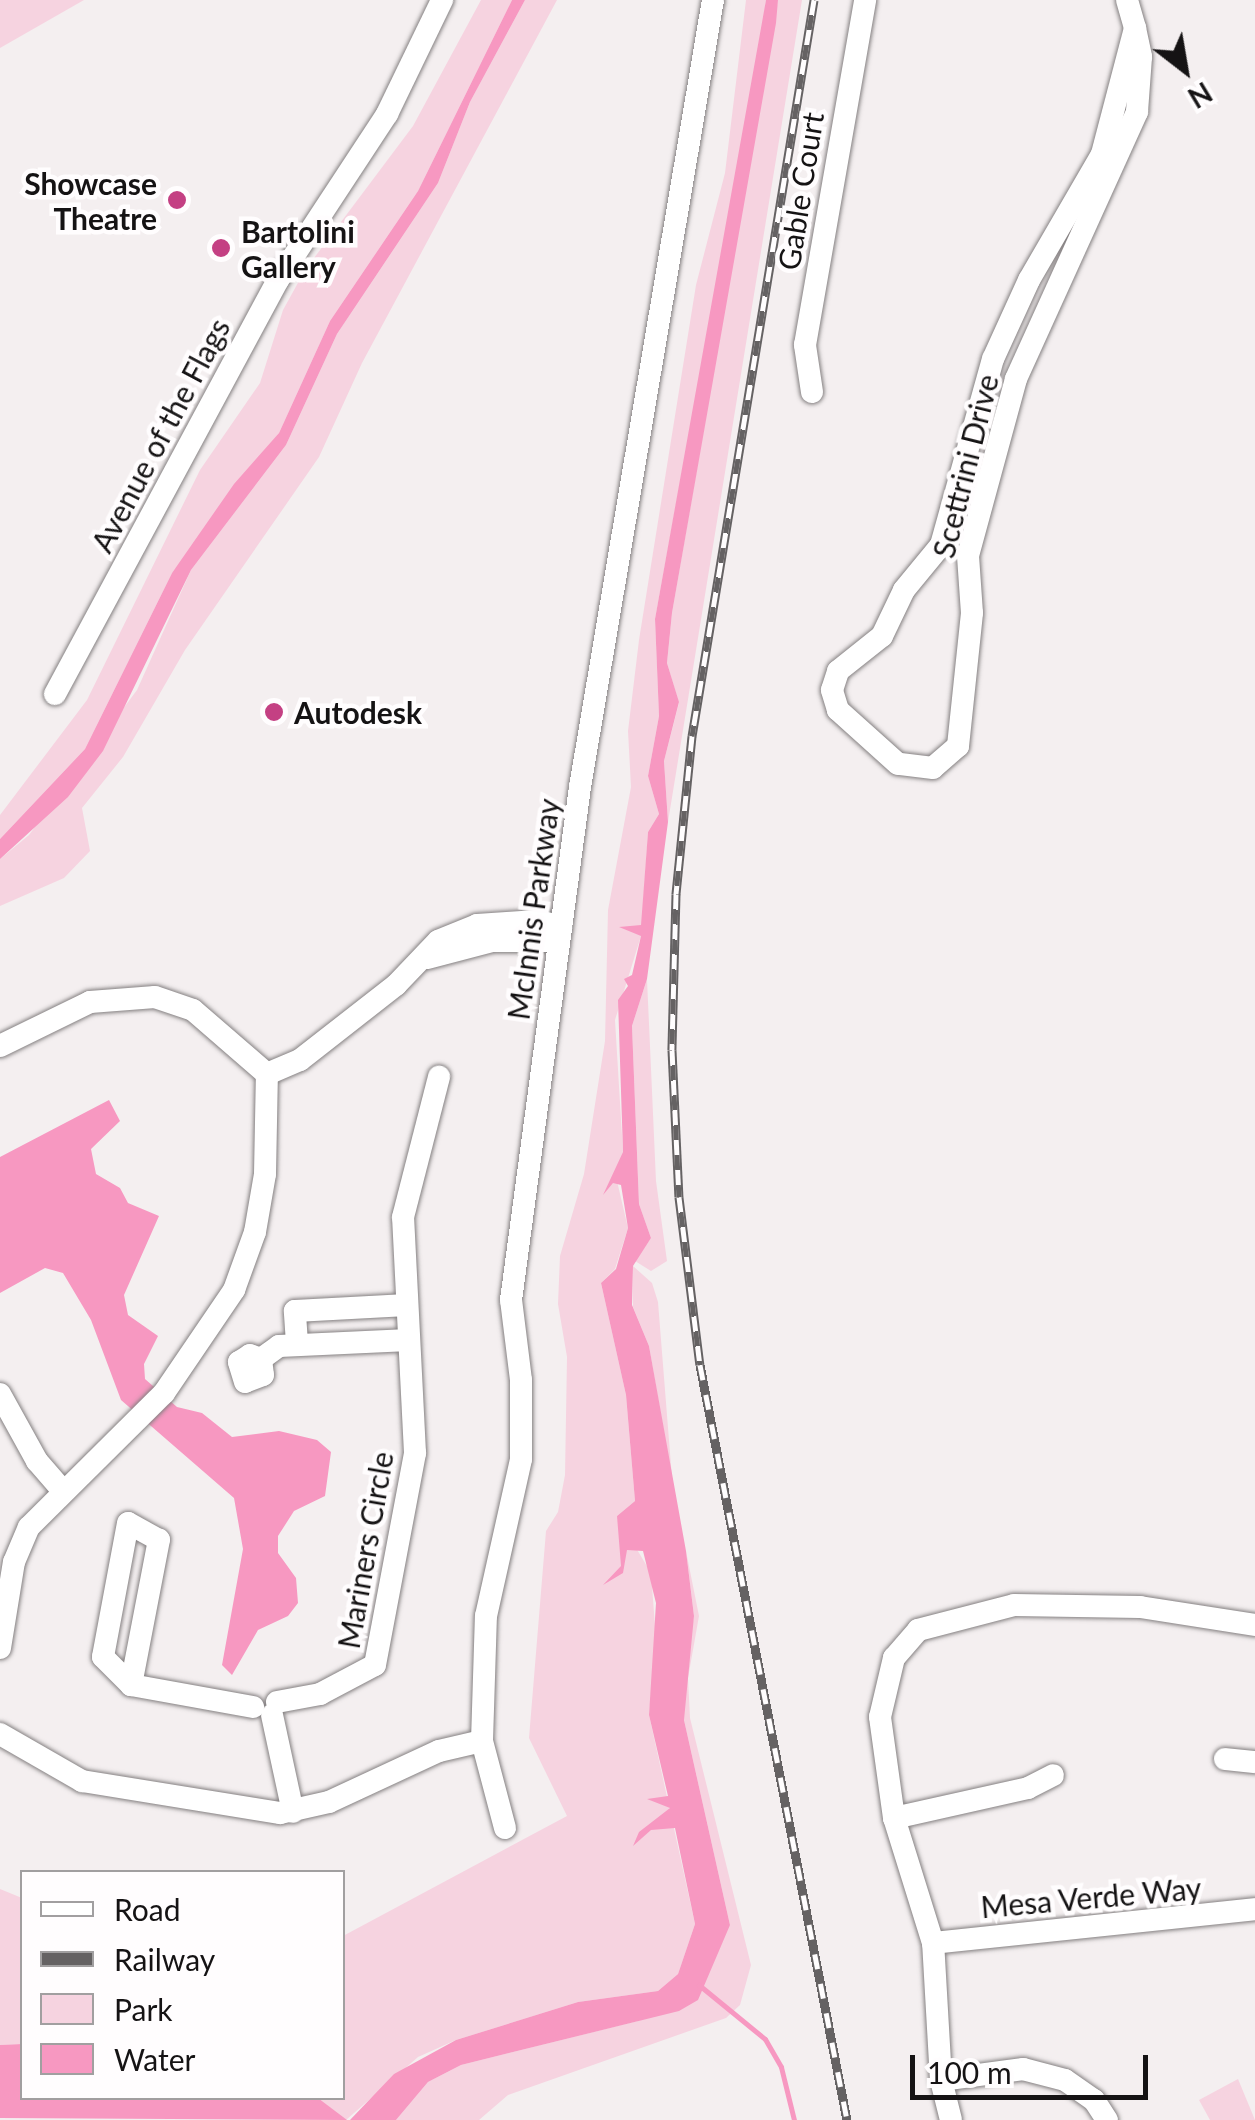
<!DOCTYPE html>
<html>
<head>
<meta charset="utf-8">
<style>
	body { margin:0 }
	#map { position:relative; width:1255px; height:2120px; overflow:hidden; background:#f4eff0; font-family:Lato,sans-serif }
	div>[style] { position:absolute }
	.green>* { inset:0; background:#f6d3e0 }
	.water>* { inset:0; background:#f798c1 }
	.stream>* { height:5px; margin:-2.5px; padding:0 2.5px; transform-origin:2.5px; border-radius:2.5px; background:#f798c1 }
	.roads { filter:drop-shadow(0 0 2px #848081) drop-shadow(0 0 2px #848081) }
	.minor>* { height:22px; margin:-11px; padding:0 11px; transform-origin:11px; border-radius:11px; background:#fff }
	.rail>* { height:9px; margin-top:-4.5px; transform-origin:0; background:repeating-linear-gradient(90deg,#fffdfe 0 15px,#656263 0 30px); box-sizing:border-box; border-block:2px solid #656263 }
	.dots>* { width:28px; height:28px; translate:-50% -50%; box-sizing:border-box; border:5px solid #fffdfe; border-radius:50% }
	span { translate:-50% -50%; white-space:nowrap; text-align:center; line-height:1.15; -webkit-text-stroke:9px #fffdfe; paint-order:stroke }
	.poi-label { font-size:30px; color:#151314; font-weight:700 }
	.right { translate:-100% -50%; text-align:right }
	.left { translate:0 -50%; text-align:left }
	.street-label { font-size:30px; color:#151314 }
	.legend { position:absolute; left:20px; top:1870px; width:325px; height:230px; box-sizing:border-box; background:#fffdfe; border:2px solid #a19fa0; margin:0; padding:12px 18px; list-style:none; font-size:30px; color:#151314 }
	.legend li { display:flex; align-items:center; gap:20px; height:50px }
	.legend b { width:50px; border:2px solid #a19fa0 }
	.north { position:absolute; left:1135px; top:20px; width:100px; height:100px; -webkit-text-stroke:8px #fffdfe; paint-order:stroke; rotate:149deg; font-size:28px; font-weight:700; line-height:40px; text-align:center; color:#151314 }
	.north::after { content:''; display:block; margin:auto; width:35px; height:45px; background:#151314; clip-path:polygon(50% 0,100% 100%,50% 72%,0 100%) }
	.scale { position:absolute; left:910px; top:2055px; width:238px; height:45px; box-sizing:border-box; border:5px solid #151314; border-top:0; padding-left:12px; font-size:30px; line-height:35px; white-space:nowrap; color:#151314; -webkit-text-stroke:8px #fffdfe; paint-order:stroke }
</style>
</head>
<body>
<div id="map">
	<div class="green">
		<div style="clip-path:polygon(0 0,84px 0,0 48px)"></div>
		<div style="clip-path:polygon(481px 0,512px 0,418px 191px,330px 321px,279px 433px,172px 573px,85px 749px,0 839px,0 815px,87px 700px,200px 470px,260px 383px,283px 310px,305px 270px,413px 126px)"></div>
		<div style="clip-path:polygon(525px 0,557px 0,362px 363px,319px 457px,185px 650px,123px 757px,82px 808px,90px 851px,64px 878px,0 906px,0 859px,29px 835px,137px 690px,191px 570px,286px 445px,337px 334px,438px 183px,470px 102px)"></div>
		<div style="clip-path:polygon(746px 0,766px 0,762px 35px,655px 619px,659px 716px,648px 776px,659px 814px,648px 832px,641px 936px,615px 1020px,623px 1152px,617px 1181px,628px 1228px,615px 1269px,601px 1283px,626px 1395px,635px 1501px,617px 1516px,651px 1573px,656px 1639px,649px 1715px,695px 1924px,678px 1974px,658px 1991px,578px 2002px,456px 2040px,418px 2057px,346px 2120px,318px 2098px,342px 2098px,343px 1936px,567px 1816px,529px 1738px,546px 1531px,558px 1512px,565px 1475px,567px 1357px,558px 1304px,560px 1256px,584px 1174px,605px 1041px,608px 910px,631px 787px,628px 731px,639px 640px,696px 285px,725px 173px)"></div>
		<div style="clip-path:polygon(778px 0,802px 0,668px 822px,664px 761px,679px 703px,667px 663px,672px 613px)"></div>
		<div style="clip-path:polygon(647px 979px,656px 1181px,667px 1261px,651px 1271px,635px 1261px,651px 1238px,639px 1204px,632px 1026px)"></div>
		<div style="clip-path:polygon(633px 1266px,652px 1283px,658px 1302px,672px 1478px,649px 1346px,633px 1307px)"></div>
		<div style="clip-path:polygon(686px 1551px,699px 1616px,688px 1678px,690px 1718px,751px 1965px,740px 2005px,726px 2018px,508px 2095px,479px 2120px,396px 2120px,428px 2082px,461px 2065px,638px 2021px,730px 1925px,684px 1720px,684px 1676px,694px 1616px)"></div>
		<div style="clip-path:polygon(0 1889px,22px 1898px,22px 2044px,0 2045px)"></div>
		<div style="clip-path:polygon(1238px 2079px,1255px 2120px,1210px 2120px,1199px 2100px)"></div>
	</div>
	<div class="water">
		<div style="clip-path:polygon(512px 0,525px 0,470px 102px,438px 183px,337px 334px,286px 445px,191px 570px,103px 751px,68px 797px,0 859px,0 839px,85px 749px,172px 573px,234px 484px,279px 433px,330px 321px,418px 191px)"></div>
		<div style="clip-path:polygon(766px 0,778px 0,776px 23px,672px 613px,667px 663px,679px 702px,664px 761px,668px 822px,647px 979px,632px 1026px,639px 1204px,651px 1238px,633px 1266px,632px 1305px,649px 1346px,686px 1551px,694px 1616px,684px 1720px,730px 1925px,698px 2000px,679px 2011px,461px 2065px,428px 2082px,396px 2120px,350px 2120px,394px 2074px,456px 2040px,578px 2002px,658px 1991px,678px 1974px,695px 1924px,675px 1828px,651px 1830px,633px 1846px,639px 1832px,670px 1808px,647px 1799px,668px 1796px,649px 1715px,656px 1603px,643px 1551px,627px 1550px,623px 1573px,603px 1585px,621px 1566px,617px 1516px,635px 1501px,626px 1395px,601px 1283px,616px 1269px,628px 1228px,621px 1185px,613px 1183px,603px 1195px,623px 1152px,618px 1000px,628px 986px,624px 979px,632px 975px,641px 936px,619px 927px,641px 925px,648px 832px,659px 814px,648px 776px,659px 716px,655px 619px)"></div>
		<div style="clip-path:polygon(109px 1100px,120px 1121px,91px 1149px,96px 1174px,120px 1188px,128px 1203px,159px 1216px,124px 1295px,128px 1315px,158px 1336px,144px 1364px,145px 1379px,177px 1407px,202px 1413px,232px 1437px,279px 1431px,317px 1440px,331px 1452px,325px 1496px,294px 1511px,278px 1536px,278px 1553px,296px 1578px,298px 1603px,288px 1616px,258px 1630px,232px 1675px,222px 1665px,243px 1549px,234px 1498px,121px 1400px,91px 1320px,63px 1273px,45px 1268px,0 1293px,0 1157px)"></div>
		<div style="clip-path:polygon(22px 2044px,22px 2098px,318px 2098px,347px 2120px,0 2118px,0 2045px)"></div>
	</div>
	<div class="stream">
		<div style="left:699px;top:1985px;width:85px;rotate:39.3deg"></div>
		<div style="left:765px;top:2039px;width:32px;rotate:60deg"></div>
		<div style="left:781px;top:2067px;width:55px;rotate:76.2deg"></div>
	</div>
	<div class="roads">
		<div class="minor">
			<div style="left:1127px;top:0;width:29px;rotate:74deg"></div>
			<div style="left:1135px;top:28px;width:30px;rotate:78deg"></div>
			<div style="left:1141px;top:57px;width:55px;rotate:94.2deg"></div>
			<div style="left:1137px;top:112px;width:293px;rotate:114.4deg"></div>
			<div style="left:1016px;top:379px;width:183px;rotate:105.2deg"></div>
			<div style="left:968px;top:556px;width:57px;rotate:86deg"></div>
			<div style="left:972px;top:613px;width:134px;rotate:96deg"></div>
			<div style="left:958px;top:746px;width:33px;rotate:139deg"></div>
			<div style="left:933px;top:768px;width:35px;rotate:-173deg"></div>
			<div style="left:898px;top:764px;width:81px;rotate:-138deg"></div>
			<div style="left:838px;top:710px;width:21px;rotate:-107deg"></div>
			<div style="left:832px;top:690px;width:20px;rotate:-72deg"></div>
			<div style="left:838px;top:671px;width:56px;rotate:-38.5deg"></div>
			<div style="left:882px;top:636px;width:51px;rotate:-64.4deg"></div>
			<div style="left:904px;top:590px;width:58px;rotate:-50.6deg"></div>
			<div style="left:941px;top:545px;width:193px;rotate:-74.4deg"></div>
			<div style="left:993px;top:359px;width:87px;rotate:-65.5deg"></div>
			<div style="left:1029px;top:280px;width:146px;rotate:-59.9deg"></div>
			<div style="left:1102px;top:154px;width:130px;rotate:-75.3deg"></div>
			<div style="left:812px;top:392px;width:48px;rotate:-98.5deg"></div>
			<div style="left:805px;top:345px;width:350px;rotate:-80.1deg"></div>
			<div style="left:55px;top:694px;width:470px;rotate:-61.7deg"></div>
			<div style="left:278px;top:280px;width:199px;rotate:-56.7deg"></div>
			<div style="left:387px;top:114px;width:127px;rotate:-64.2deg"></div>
			<div style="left:427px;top:958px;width:67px;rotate:-14.7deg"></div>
			<div style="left:492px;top:941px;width:66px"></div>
			<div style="left:0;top:1046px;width:100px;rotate:-26.1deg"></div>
			<div style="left:90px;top:1002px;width:65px;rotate:-4.4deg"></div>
			<div style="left:155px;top:997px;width:40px;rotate:18.9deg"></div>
			<div style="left:193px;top:1010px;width:98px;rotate:40.9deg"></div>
			<div style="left:267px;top:1074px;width:36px;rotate:-23deg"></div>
			<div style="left:300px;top:1060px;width:122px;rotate:-38deg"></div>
			<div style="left:396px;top:985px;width:61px;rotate:-46.3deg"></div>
			<div style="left:438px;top:941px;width:42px;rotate:-22.3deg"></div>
			<div style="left:477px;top:925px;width:60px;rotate:-3.8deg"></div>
			<div style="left:537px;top:921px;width:25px;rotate:12deg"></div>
			<div style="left:297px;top:1343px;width:32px;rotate:-94deg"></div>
			<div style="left:295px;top:1311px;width:112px;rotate:-3.1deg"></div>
			<div style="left:261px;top:1359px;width:16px;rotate:83deg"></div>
			<div style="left:263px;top:1375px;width:19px;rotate:159deg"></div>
			<div style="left:245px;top:1382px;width:21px;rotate:-107deg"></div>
			<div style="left:239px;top:1362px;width:13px;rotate:-32deg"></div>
			<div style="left:250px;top:1355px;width:12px;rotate:20deg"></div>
			<div style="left:261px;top:1359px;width:22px;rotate:-36deg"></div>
			<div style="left:279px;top:1346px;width:130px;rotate:-2.6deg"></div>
			<div style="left:0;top:1394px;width:77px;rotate:61.1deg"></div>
			<div style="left:37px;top:1461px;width:40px;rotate:49deg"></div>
			<div style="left:0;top:1648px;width:87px;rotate:-80.8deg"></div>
			<div style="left:14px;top:1562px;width:38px;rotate:-67deg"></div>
			<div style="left:29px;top:1527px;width:190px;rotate:-44.8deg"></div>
			<div style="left:164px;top:1393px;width:125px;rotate:-55.8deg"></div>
			<div style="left:234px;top:1290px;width:62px;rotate:-70.1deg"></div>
			<div style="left:255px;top:1232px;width:59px;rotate:-80.2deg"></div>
			<div style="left:265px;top:1174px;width:100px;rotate:-88.9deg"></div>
			<div style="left:131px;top:1685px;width:148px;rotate:-79.1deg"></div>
			<div style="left:159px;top:1540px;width:35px;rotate:-151deg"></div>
			<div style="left:128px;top:1523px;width:136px;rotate:100.6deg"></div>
			<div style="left:103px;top:1657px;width:40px;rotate:45deg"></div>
			<div style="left:131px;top:1685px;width:124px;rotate:10.2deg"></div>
			<div style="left:277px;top:1702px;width:44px;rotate:-10.5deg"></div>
			<div style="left:320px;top:1694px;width:62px;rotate:-27.8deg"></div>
			<div style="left:375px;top:1665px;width:216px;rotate:-79.3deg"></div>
			<div style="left:415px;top:1453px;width:236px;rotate:-92.9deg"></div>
			<div style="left:403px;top:1217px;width:145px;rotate:-75.6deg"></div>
			<div style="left:272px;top:1715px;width:99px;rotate:77.8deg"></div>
			<div style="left:0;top:1734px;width:95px;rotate:29.8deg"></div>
			<div style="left:82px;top:1781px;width:201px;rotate:9.2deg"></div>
			<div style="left:280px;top:1813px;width:50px;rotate:-12.7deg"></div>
			<div style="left:329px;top:1802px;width:121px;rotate:-24.9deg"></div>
			<div style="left:439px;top:1751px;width:44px;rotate:-13.1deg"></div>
			<div style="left:1225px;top:1759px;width:30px;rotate:6deg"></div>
			<div style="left:894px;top:1818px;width:137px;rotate:-12.6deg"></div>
			<div style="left:1028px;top:1788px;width:28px;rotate:-27deg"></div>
			<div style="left:505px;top:1828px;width:90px;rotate:-104.8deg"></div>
			<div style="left:482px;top:1741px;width:125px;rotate:-88.2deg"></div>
			<div style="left:486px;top:1616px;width:161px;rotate:-77.4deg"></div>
			<div style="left:521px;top:1459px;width:79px;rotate:-90deg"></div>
			<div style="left:521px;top:1380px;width:81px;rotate:-97.1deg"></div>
			<div style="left:511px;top:1300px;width:518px;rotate:-82.34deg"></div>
			<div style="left:580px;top:787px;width:798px;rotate:-80.41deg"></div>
			<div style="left:933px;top:1943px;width:324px;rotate:-6deg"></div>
			<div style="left:941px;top:2080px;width:83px;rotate:-7.6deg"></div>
			<div style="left:1023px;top:2069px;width:43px;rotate:14.7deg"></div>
			<div style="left:1065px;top:2080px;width:35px;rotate:35deg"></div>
			<div style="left:1094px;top:2100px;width:24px;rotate:57deg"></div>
			<div style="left:951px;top:2120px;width:41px;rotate:-104deg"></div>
			<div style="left:941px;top:2080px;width:137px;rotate:-93.3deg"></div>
			<div style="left:933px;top:1943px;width:131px;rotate:-107.3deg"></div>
			<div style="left:894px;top:1818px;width:102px;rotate:-97.9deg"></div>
			<div style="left:880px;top:1717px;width:61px;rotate:-76.7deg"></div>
			<div style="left:894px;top:1658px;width:37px;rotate:-49deg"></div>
			<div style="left:918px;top:1630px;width:99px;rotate:-14.6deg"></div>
			<div style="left:1014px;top:1605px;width:126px;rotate:0.9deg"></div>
			<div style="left:1140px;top:1607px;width:116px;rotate:8.9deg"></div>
		</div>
	</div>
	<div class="rail">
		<div style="left:814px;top:0;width:746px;rotate:99.41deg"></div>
		<div style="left:692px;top:736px;width:159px;rotate:95.8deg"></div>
		<div style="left:676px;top:894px;width:156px;rotate:91.5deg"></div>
		<div style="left:672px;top:1050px;width:147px;rotate:87.3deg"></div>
		<div style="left:679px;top:1197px;width:169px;rotate:82.9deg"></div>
		<div style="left:700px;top:1365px;width:769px;rotate:78.98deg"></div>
	</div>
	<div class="dots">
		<div style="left:177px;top:200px;background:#c44083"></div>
		<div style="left:221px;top:248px;background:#c44083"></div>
		<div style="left:274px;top:712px;background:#c44083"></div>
	</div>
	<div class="poi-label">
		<span class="right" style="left:157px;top:200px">Showcase<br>Theatre</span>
		<span class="left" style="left:241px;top:248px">Bartolini<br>Gallery</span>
		<span class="left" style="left:294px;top:712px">Autodesk</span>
	</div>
	<div class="street-label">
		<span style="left:800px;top:191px;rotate:-81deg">Gable Court</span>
		<span style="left:160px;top:435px;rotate:-62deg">Avenue of the Flags</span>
		<span style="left:965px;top:466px;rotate:-76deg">Scettrini Drive</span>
		<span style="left:533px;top:909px;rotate:-82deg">McInnis Parkway</span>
		<span style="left:365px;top:1550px;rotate:-80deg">Mariners Circle</span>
		<span style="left:1091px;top:1897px;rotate:-5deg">Mesa Verde Way</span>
	</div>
	<ul class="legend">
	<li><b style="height:12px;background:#fff"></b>Road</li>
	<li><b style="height:12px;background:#656263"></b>Railway</li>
	<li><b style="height:28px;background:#f6d3e0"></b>Park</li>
	<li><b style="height:28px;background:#f798c1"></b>Water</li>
	</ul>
	<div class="north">N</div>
	<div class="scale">100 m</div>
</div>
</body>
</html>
